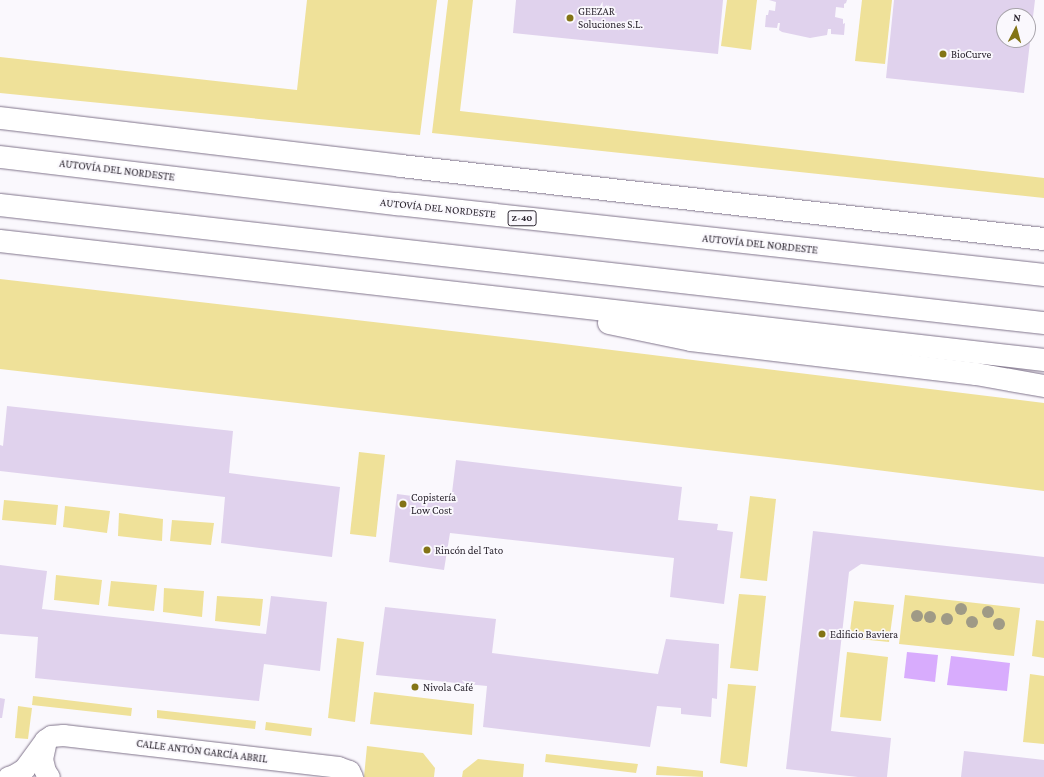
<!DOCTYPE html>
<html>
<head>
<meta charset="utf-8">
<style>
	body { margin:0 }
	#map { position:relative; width:1044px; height:777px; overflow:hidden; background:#faf8fd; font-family:"Crimson Pro",serif }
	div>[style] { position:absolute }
	.green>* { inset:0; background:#efe199 }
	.water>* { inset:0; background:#d8acfd }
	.building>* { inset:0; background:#e0d2ed }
	.roads { filter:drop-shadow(0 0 1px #80748b) drop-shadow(0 0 1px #80748b) }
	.street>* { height:21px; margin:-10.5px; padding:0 10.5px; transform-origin:10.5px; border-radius:10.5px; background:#fff }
	.highway>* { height:22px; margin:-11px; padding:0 11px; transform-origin:11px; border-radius:11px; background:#fff }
	.trees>* { width:12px; height:12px; margin:-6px; border-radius:50%; background:#9f9a86 }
	.dots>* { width:11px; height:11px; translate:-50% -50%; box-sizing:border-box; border:2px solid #faf8fd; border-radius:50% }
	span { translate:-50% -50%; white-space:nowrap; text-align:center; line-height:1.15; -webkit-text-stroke:3.5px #faf8fd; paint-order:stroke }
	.shield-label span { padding:1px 3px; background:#faf8fd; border:1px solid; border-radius:3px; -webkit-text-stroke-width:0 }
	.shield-label { font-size:10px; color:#2c2630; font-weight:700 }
	.poi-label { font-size:11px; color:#2c2630 }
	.left { translate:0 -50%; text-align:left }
	.street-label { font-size:11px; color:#2c2630 }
	.north { position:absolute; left:996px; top:8px; width:40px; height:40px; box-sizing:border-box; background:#faf8fd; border:1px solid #a8a4ab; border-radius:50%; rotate:6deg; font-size:11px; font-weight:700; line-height:16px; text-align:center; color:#2c2630 }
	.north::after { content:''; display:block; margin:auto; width:14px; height:18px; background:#837416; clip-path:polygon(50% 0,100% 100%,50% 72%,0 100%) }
</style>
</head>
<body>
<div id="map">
	<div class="green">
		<div style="clip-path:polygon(307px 0,437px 0,420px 135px,0 93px,0 57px,297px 90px)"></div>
		<div style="clip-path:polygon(448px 0,473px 0,460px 111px,1044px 178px,1044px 198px,432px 133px)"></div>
		<div style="clip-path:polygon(727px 0,757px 0,751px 50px,721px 46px)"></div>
		<div style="clip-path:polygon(862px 0,892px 0,885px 64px,855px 61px)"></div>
		<div style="clip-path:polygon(0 279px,547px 342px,1044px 403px,1044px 491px,829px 464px,0 369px)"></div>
		<div style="clip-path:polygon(359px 452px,385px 455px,376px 537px,350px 534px)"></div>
		<div style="clip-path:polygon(750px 496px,776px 499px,767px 581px,740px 578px)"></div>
		<div style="clip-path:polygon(4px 500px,58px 505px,56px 525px,2px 520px)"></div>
		<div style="clip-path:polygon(65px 506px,110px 511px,107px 533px,63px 527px)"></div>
		<div style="clip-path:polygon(119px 513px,163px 519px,162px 541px,118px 536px)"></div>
		<div style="clip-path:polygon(172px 520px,214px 523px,211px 545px,170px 541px)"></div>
		<div style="clip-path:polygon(56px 575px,102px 580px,99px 605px,54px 600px)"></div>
		<div style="clip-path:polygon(111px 581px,157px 585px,154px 611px,108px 606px)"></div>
		<div style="clip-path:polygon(164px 588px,204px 591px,202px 617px,163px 612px)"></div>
		<div style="clip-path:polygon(739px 594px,766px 596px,758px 671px,730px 668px)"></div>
		<div style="clip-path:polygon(905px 595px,1020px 608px,1014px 656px,899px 644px)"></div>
		<div style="clip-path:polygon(217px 596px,263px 599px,260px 626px,215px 621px)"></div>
		<div style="clip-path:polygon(854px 601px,894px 605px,889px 642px,849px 638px)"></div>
		<div style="clip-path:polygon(1036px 620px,1044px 621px,1044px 658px,1032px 656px)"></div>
		<div style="clip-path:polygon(337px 638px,364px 642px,355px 722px,328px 718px)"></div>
		<div style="clip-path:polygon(847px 652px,888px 657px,881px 721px,840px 717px)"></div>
		<div style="clip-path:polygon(1030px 674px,1044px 676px,1044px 744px,1023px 742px)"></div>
		<div style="clip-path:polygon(728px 684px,756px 686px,747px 767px,720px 763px)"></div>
		<div style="clip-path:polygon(374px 692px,474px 704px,472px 735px,370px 724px)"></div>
		<div style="clip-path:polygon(33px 696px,132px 708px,131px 716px,32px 705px)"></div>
		<div style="clip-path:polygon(18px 706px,32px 708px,28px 739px,15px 738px)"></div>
		<div style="clip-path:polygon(157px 710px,256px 721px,255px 729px,157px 718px)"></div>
		<div style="clip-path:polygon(266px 722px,312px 728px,311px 736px,265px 730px)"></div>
		<div style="clip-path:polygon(367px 746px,423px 753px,435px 768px,434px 777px,364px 777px)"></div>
		<div style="clip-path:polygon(546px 754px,638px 764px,636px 773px,545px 762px)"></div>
		<div style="clip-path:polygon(478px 759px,524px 764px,523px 777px,462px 777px,463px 771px)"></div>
		<div style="clip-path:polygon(657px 766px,703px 771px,703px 777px,656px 775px)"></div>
	</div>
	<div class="water">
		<div style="clip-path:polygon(907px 652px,938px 655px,935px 682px,904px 678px)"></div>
		<div style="clip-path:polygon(951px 656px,1010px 663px,1007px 691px,947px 685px)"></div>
	</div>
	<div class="building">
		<div style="clip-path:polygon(516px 0,723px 0,718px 54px,513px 33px)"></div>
		<div style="clip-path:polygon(769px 0,847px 0,846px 3px,844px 4px,844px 8px,836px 7px,835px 17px,843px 19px,843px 24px,845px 23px,844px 35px,831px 34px,831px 29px,828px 29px,827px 35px,810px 38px,782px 32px,779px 30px,780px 23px,778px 23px,777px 28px,765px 27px,766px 15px,768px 15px,769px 10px,775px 11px,776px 2px)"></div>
		<div style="clip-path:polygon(evenodd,894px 0,1035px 0,1024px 93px,886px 78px,894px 0,1004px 16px,1028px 16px,1028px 40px,1004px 40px,1004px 16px)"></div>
		<div style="clip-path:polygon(7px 406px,233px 431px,229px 473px,340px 487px,332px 557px,221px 543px,225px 497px,0 471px,0 445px,3px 446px)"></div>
		<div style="clip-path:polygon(456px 460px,682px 487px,678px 520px,718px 524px,717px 530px,733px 532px,724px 604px,670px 597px,674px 558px,450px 533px,444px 570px,389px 562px,397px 494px,451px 501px)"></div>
		<div style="clip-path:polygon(813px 531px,1044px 557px,1044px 584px,861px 564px,849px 572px,831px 731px,891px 738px,887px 777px,858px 777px,786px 769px)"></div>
		<div style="clip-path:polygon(0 565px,47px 571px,42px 609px,266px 634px,271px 596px,327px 602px,320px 671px,264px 664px,259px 701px,35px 678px,38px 637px,0 634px)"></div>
		<div style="clip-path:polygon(385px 607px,496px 619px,492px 653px,658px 674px,666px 639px,719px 644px,717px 699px,712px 698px,711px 717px,681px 714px,681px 708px,657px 706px,650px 747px,483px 727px,487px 686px,376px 675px)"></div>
		<div style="clip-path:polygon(0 698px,5px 699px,2px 718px,0 718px)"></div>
		<div style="clip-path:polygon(964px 751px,1044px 760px,1044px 777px,961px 777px)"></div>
	</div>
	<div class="roads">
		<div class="street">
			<div style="left:46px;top:740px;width:19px;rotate:102deg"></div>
			<div style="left:42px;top:759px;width:12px;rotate:76deg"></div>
			<div style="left:45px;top:771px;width:7px;rotate:56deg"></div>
			<div style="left:8px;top:777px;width:6px;rotate:-18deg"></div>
			<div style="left:14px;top:775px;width:12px;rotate:-31deg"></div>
			<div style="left:24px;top:769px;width:36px;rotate:-54deg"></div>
			<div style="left:45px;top:740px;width:7px;rotate:-34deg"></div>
			<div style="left:51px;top:736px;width:12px;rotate:-5deg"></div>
			<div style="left:63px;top:735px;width:277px;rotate:6.6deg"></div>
			<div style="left:338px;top:767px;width:12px;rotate:20deg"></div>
			<div style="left:349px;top:771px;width:7px;rotate:63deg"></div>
		</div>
		<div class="highway">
			<div style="left:0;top:118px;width:404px;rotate:6.8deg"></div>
			<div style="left:401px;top:166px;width:647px;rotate:6.48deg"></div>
			<div style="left:0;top:157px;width:400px;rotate:6.8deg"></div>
			<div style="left:397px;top:204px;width:651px;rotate:6.26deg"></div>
			<div style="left:0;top:205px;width:1051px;rotate:6.45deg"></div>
			<div style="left:0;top:241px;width:1051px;rotate:6.5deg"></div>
			<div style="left:609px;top:323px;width:84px;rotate:11.7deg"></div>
			<div style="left:691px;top:340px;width:287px;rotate:6.8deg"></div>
			<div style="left:976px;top:374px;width:69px;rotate:10deg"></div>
		</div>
	</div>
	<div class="trees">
		<div style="left:961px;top:609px"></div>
		<div style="left:988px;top:612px"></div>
		<div style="left:917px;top:616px"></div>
		<div style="left:930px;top:617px"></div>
		<div style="left:947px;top:619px"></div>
		<div style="left:972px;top:622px"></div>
		<div style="left:999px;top:624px"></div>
	</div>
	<div class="dots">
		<div style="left:570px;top:18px;background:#837416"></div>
		<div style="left:943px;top:54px;background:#837416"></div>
		<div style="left:403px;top:504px;background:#837416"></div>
		<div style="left:427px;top:550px;background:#837416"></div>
		<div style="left:822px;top:634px;background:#837416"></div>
		<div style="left:415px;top:687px;background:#837416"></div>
	</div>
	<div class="shield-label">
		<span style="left:522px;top:218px">Z-40</span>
	</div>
	<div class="poi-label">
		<span class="left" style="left:578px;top:18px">GEEZAR<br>Soluciones S.L.</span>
		<span class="left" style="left:951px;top:54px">BioCurve</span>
		<span class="left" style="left:411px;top:504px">Copistería<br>Low Cost</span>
		<span class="left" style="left:435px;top:550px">Rincón del Tato</span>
		<span class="left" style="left:830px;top:634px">Edificio Baviera</span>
		<span class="left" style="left:423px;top:687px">Nivola Café</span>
	</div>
	<div class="street-label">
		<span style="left:117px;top:170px;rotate:7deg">AUTOVÍA DEL NORDESTE</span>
		<span style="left:438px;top:208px;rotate:6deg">AUTOVÍA DEL NORDESTE</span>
		<span style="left:760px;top:244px;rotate:6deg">AUTOVÍA DEL NORDESTE</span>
		<span style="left:202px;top:751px;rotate:7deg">CALLE ANTÓN GARCÍA ABRIL</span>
	</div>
	<div class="north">N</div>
</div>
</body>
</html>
